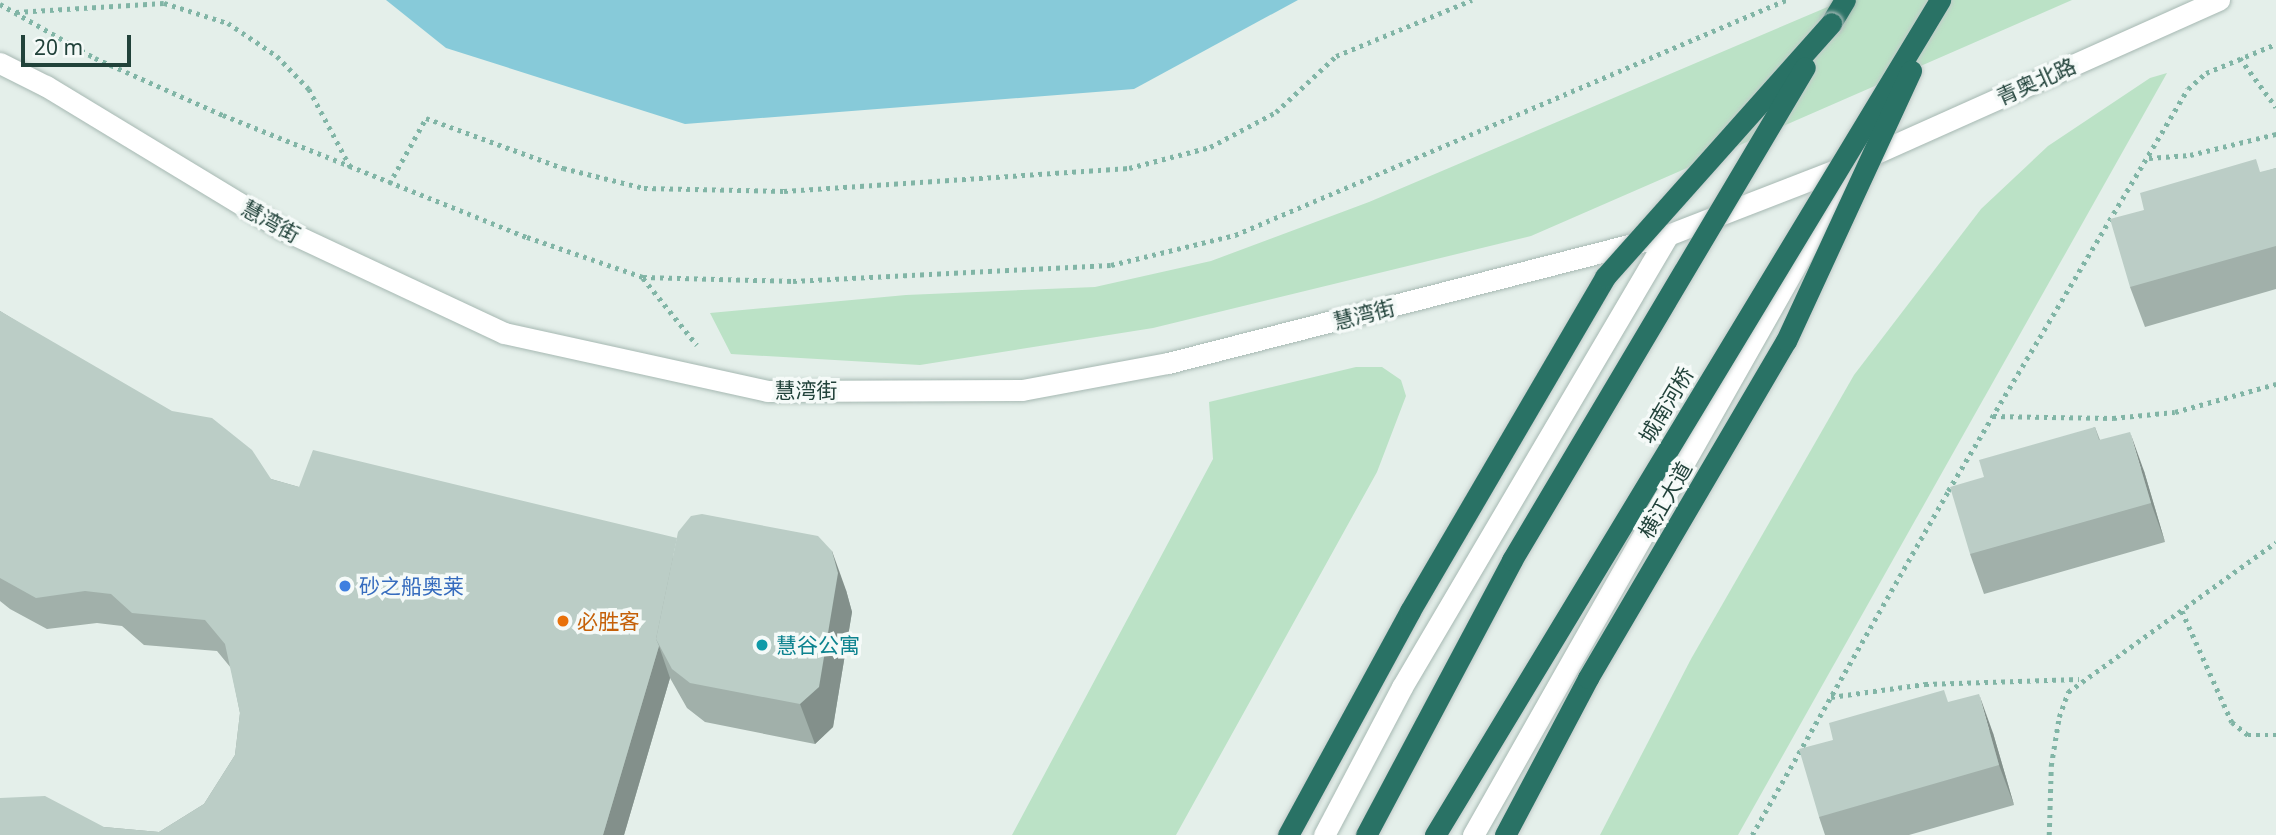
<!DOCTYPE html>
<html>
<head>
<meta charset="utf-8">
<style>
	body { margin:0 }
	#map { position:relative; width:2276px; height:835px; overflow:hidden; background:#e4efea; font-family:"Noto Sans","Noto Sans SC",sans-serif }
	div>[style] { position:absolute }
	.green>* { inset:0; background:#bbe2c6 }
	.water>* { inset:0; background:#87cad9 }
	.path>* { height:4.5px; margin-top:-2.25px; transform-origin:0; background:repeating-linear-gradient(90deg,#81b5a6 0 3.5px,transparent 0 8.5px) }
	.roads { filter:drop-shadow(0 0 2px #a6b8b2) drop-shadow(0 0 2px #a6b8b2) }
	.street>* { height:21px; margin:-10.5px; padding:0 10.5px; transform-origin:10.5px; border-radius:10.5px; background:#fff }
	.secondary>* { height:21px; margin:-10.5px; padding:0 10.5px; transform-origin:10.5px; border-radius:10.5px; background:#fff }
	.highway>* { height:21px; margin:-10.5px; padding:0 10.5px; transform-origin:10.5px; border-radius:10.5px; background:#297265 }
	.bridges { filter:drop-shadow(0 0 2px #c1cac8) drop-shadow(0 0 2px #c1cac8) }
	.highway-bridge>* { height:21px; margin:-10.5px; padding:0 10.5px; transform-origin:10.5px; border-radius:10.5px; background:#297265 }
	.wall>* { inset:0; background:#a1b0aa }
	.shaded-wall>* { inset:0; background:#83908b }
	.building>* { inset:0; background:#bbcdc6 }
	.dots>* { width:19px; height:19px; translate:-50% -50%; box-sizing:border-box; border:4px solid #f5faf8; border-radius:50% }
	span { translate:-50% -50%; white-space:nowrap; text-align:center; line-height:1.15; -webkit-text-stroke:7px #f5faf8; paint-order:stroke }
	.street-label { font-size:21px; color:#21423a }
	.shop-label { font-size:21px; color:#366cbe }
	.left { translate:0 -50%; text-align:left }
	.food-label { font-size:21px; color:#c56008 }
	.culture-label { font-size:21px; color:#0d838f }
	.scale { position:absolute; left:21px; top:35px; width:110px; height:32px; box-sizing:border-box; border:4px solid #21423a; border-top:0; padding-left:9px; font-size:21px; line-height:24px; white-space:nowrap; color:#21423a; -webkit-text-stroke:5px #f5faf8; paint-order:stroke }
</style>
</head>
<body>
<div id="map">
	<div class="green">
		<div style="clip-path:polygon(1844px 0,2072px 0,1531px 236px,1153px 328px,920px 365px,731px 354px,710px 313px,906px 295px,1095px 287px,1211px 261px,1369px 202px)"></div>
		<div style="clip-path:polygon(2167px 73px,1738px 835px,1600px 835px,1691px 659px,1854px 375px,1981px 209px,2048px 146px,2150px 78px)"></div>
		<div style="clip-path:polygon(1356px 367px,1382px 367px,1401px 380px,1406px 396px,1377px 472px,1176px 835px,1012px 835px,1213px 459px,1209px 402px)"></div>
	</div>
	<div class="water">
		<div style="clip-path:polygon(386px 0,1298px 0,1134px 89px,685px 124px,446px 48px)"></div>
	</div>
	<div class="path">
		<div style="left:0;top:4px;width:109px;rotate:29.6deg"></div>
		<div style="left:95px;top:58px;width:140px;rotate:24deg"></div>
		<div style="left:223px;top:115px;width:328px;rotate:21.9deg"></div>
		<div style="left:527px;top:237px;width:123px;rotate:19deg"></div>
		<div style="left:643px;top:277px;width:150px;rotate:1.5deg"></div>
		<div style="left:793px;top:281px;width:318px;rotate:-2.9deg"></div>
		<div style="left:1111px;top:265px;width:128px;rotate:-13.6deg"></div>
		<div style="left:1235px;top:235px;width:599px;rotate:-23.1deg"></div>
		<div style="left:16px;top:12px;width:148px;rotate:-3.5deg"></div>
		<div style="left:164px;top:3px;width:67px;rotate:17.4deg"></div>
		<div style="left:228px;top:23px;width:59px;rotate:34deg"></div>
		<div style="left:277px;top:56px;width:46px;rotate:45.9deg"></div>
		<div style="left:309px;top:89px;width:92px;rotate:62deg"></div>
		<div style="left:2240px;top:58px;width:61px;rotate:53.7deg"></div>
		<div style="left:2149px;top:158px;width:41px;rotate:-4.2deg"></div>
		<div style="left:2190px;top:155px;width:89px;rotate:-13.7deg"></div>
		<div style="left:389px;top:184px;width:76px;rotate:-60.7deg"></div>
		<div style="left:426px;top:118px;width:146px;rotate:20.1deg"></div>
		<div style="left:563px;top:168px;width:83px;rotate:13.9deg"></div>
		<div style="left:644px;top:188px;width:140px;rotate:1.2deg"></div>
		<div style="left:784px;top:191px;width:346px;rotate:-3.8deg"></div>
		<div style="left:1129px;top:168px;width:84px;rotate:-14.5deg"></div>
		<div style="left:1210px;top:147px;width:75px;rotate:-27.9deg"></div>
		<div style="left:1276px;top:112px;width:82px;rotate:-43deg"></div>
		<div style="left:1336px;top:56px;width:147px;rotate:-22.4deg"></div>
		<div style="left:643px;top:278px;width:86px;rotate:51.1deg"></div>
		<div style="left:1993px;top:416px;width:120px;rotate:1deg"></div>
		<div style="left:2113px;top:418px;width:62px;rotate:-5.5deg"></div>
		<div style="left:2175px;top:412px;width:105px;rotate:-15.5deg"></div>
		<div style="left:2182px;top:611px;width:122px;rotate:65.8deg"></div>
		<div style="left:2232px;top:722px;width:21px;rotate:39deg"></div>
		<div style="left:2248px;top:735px;width:28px"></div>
		<div style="left:1831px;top:697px;width:95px;rotate:-7.9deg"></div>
		<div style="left:1925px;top:684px;width:154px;rotate:-1.9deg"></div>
		<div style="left:1752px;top:835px;width:396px;rotate:-60.3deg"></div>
		<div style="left:1948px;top:491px;width:468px;rotate:-59.2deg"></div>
		<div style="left:2188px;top:89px;width:24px;rotate:-42deg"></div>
		<div style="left:2206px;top:73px;width:76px;rotate:-22.5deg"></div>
		<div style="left:2049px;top:835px;width:69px;rotate:-88.3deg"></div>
		<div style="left:2051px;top:766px;width:50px;rotate:-80.7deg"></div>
		<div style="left:2059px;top:717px;width:27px;rotate:-70deg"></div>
		<div style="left:2068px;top:692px;width:256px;rotate:-35.8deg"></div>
	</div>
	<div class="roads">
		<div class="street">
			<div style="left:0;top:63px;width:51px;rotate:26.6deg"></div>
			<div style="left:46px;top:86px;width:276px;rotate:31.2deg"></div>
			<div style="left:282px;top:229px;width:245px;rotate:25.1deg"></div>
			<div style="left:504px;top:333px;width:269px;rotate:12.4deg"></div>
			<div style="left:767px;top:391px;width:255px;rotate:-0.2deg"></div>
			<div style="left:1022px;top:390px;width:148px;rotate:-10.5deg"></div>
			<div style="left:1168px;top:363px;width:516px;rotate:-14.36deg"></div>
			<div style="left:1668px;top:235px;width:199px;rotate:-21.2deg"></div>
			<div style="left:1854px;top:163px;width:400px;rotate:-24.1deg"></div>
		</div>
		<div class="secondary">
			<div style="left:1324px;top:835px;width:167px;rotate:-62.2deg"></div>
			<div style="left:1402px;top:687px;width:524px;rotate:-59.52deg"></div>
			<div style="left:1473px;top:835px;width:772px;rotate:-60.45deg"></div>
		</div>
		<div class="highway">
			<div style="left:1831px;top:23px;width:27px;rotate:-59deg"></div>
		</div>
	</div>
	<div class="bridges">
		<div class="highway-bridge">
			<div style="left:1288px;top:835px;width:255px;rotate:-61.4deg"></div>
			<div style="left:1410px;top:611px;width:387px;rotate:-59.7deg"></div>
			<div style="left:1605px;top:277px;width:340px;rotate:-48.3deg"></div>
			<div style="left:1366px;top:835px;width:311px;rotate:-62deg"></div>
			<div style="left:1512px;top:560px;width:573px;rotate:-59.28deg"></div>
			<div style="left:1435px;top:835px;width:976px;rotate:-58.83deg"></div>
			<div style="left:1505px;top:835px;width:178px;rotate:-62.1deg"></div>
			<div style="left:1588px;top:678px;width:391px;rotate:-59.6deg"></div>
			<div style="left:1786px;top:341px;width:298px;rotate:-65.2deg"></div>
		</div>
	</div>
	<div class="wall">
		<div style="clip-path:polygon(2276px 168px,2276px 289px,2145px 327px,2130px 287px,2144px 210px)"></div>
		<div style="clip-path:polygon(0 311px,271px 479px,299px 487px,846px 590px,852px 612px,833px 727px,815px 744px,705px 722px,687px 708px,670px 678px,624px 835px,0 835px,104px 827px,159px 832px,204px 804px,235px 755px,240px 713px,231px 668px,217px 651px,144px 645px,122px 626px,97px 623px,47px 629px,10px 609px,0 601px)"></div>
		<div style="clip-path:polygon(2095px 427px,2100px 440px,2144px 471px,2165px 542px,1984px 594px,1970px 554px,1984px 477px)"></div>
		<div style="clip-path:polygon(1949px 702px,1993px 733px,2014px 805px,1909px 835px,1825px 835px,1819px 817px,1833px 740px)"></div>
	</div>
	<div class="shaded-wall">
		<div style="clip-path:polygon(2130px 432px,2144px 471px,2165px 542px,2151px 503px)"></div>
		<div style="clip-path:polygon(832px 551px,846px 590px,852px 612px,833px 727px,815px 744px,800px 704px)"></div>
		<div style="clip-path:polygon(659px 646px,670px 678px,624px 835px,603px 835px)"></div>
		<div style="clip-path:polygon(1979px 694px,1993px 733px,2014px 805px,1999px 765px)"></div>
	</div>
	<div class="building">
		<div style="clip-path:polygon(2256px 159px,2260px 172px,2276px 168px,2276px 246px,2130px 287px,2110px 219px,2144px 210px,2140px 193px)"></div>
		<div style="clip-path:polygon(0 311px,172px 411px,212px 418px,252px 450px,271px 479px,299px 487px,313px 450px,677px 538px,656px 639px,659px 646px,603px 835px,0 835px,0 798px,45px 796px,104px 827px,159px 832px,204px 804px,235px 755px,240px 713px,225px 644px,205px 620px,132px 613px,111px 594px,85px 591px,36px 598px,0 578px)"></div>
		<div style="clip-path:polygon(2095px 427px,2099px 440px,2130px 432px,2151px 503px,1970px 554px,1950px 487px,1984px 477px,1979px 460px)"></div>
		<div style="clip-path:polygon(702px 514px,818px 536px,832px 551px,838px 573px,819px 687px,800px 704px,690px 683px,672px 669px,656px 639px,678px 532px,691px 516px)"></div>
		<div style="clip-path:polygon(1944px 690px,1948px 702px,1979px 694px,1999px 765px,1819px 817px,1799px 749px,1833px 740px,1829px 723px)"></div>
	</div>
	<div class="dots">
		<div style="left:345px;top:586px;background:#3f7fe0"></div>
		<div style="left:563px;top:621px;background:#e8710a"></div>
		<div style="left:762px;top:645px;background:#0f9aa8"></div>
	</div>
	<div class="street-label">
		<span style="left:2036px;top:81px;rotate:-24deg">青奥北路</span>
		<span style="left:271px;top:221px;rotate:29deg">慧湾街</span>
		<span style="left:1364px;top:314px;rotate:-14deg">慧湾街</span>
		<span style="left:806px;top:390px">慧湾街</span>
		<span style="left:1666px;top:405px;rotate:-59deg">城南河桥</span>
		<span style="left:1665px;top:500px;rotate:-60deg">横江大道</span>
	</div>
	<div class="shop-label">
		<span class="left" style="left:359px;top:586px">砂之船奥莱</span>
	</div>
	<div class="food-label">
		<span class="left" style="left:577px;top:621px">必胜客</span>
	</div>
	<div class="culture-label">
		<span class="left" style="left:776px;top:645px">慧谷公寓</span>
	</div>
	<div class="scale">20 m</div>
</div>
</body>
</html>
